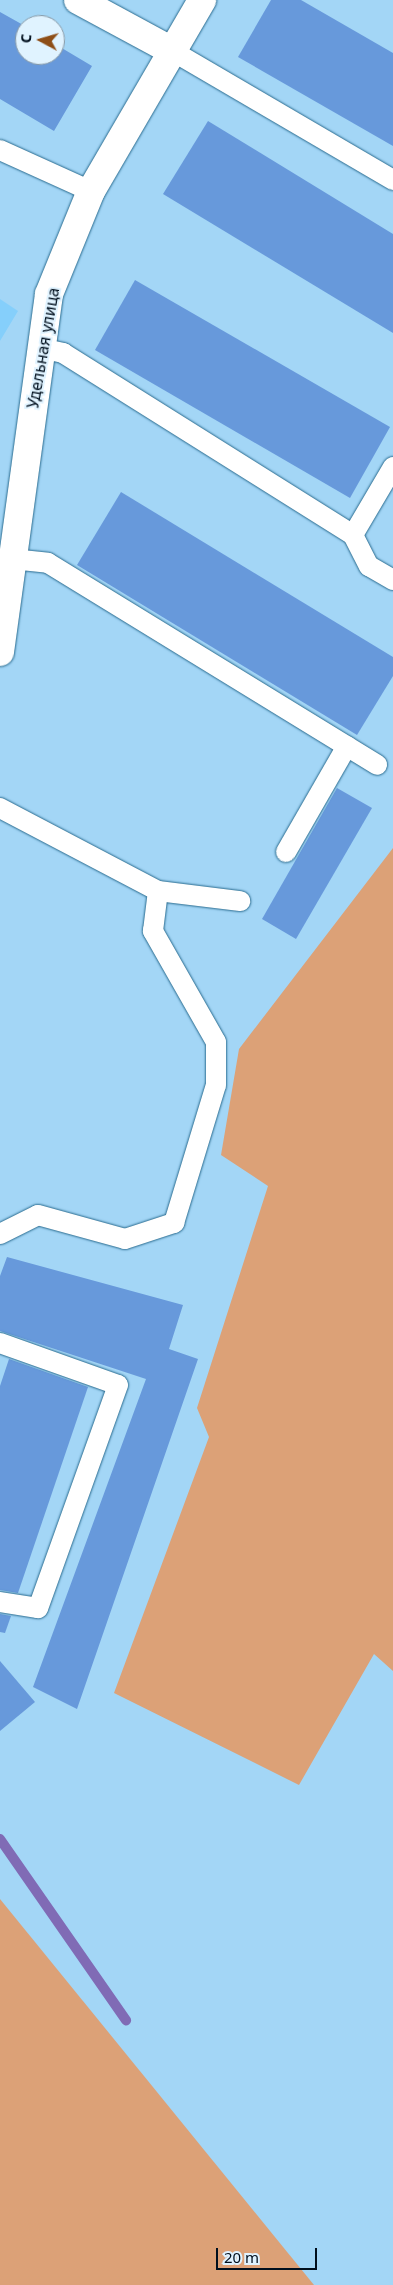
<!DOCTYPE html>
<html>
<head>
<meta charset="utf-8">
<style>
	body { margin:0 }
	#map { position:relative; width:393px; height:2285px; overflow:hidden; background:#a3d6f6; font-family:"Noto Sans",sans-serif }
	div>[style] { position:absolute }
	.built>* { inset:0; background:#85cffb }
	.green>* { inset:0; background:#dca177 }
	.stream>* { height:10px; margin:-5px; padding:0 5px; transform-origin:5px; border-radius:5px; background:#806bb5 }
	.building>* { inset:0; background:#6799db }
	.roads { filter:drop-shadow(0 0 1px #296b8f) drop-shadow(0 0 1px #296b8f) }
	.lane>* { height:20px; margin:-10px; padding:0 10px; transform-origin:10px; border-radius:10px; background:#fff }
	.street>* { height:28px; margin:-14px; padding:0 14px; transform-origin:14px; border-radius:14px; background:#fff }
	.secondary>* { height:28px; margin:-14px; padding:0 14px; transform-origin:14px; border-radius:14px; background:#fff }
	span { translate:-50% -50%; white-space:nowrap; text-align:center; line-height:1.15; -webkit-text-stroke:4px #e0f3ff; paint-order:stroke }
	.street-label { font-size:16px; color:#000f1d }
	.north { position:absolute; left:15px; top:15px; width:50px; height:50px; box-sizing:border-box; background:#e0f3ff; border:1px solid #8698a5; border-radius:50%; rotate:276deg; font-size:14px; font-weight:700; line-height:20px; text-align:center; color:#000f1d }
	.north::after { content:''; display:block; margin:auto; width:18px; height:22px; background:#8e4e17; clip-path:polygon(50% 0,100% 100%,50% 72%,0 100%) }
	.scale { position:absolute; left:216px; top:2248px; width:101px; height:22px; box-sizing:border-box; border:2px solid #000f1d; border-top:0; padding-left:6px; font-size:15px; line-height:18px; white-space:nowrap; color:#000f1d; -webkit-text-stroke:4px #e0f3ff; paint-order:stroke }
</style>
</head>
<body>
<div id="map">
	<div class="built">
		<div style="clip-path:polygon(0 299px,18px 311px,0 341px)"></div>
	</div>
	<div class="green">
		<div style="clip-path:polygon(393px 848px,393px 1671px,374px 1654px,299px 1785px,114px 1693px,209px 1437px,197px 1408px,268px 1186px,221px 1155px,239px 1049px)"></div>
		<div style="clip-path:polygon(0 1899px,314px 2285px,0 2285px)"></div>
	</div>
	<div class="stream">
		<div style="left:0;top:1839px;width:221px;rotate:55.2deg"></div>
	</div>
	<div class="building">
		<div style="clip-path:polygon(271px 0,301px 0,393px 53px,393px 146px,238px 57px)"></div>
		<div style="clip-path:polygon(0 12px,25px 26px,25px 55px,55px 55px,55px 44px,92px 66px,54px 131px,0 99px)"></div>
		<div style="clip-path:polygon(208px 121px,393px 234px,393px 333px,163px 194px)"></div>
		<div style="clip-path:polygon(135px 280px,390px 427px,350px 498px,95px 350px)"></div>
		<div style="clip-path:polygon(121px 492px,393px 657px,393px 676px,357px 735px,77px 565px)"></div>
		<div style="clip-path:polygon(337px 788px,372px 808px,296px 939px,262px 919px)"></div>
		<div style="clip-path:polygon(7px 1257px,183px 1305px,169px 1349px,198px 1359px,77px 1709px,33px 1687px,146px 1379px,0 1331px,0 1276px)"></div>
		<div style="clip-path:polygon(9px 1359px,88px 1387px,18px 1593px,0 1590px,0 1386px)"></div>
		<div style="clip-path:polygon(0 1614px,11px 1616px,5px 1633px,0 1632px)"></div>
		<div style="clip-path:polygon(0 1661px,35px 1702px,0 1731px)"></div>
	</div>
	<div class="roads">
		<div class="lane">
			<div style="left:174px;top:52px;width:254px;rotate:30.3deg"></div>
			<div style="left:0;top:150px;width:100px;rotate:24.3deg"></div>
			<div style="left:40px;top:348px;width:24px;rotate:12deg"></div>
			<div style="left:63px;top:353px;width:342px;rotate:32.1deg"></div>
			<div style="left:353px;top:535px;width:35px;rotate:63deg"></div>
			<div style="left:369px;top:566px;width:28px;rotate:30deg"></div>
			<div style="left:353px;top:535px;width:79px;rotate:-59.5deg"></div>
			<div style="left:12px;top:559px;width:36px;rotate:6deg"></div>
			<div style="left:48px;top:563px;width:386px;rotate:31.5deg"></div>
			<div style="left:0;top:808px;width:178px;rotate:27.7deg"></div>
			<div style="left:158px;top:891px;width:83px;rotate:7deg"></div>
			<div style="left:286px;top:852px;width:122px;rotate:-60.1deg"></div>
			<div style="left:0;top:1234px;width:42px;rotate:-26.6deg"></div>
			<div style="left:38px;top:1215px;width:90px;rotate:15.4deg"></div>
			<div style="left:125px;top:1239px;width:52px;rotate:-18.1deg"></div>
			<div style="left:174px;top:1223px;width:144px;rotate:-73.1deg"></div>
			<div style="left:216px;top:1085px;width:43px;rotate:-90deg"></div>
			<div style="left:216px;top:1042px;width:128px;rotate:-119.6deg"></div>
			<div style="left:153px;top:931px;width:40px;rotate:-82.9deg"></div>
			<div style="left:0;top:1343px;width:125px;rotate:19.6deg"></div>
			<div style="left:118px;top:1385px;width:237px;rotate:109.7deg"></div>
			<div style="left:38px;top:1608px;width:38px;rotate:-171deg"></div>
		</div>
		<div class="street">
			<div style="left:78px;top:0;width:109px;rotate:28.4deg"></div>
			<div style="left:0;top:652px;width:361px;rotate:-82.2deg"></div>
			<div style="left:49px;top:294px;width:111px;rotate:-67.8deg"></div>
		</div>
		<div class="secondary">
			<div style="left:91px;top:191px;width:221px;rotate:-59.8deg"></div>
		</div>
	</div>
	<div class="street-label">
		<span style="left:43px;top:348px;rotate:-80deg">Удельная улица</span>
	</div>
	<div class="north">С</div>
	<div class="scale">20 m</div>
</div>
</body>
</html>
